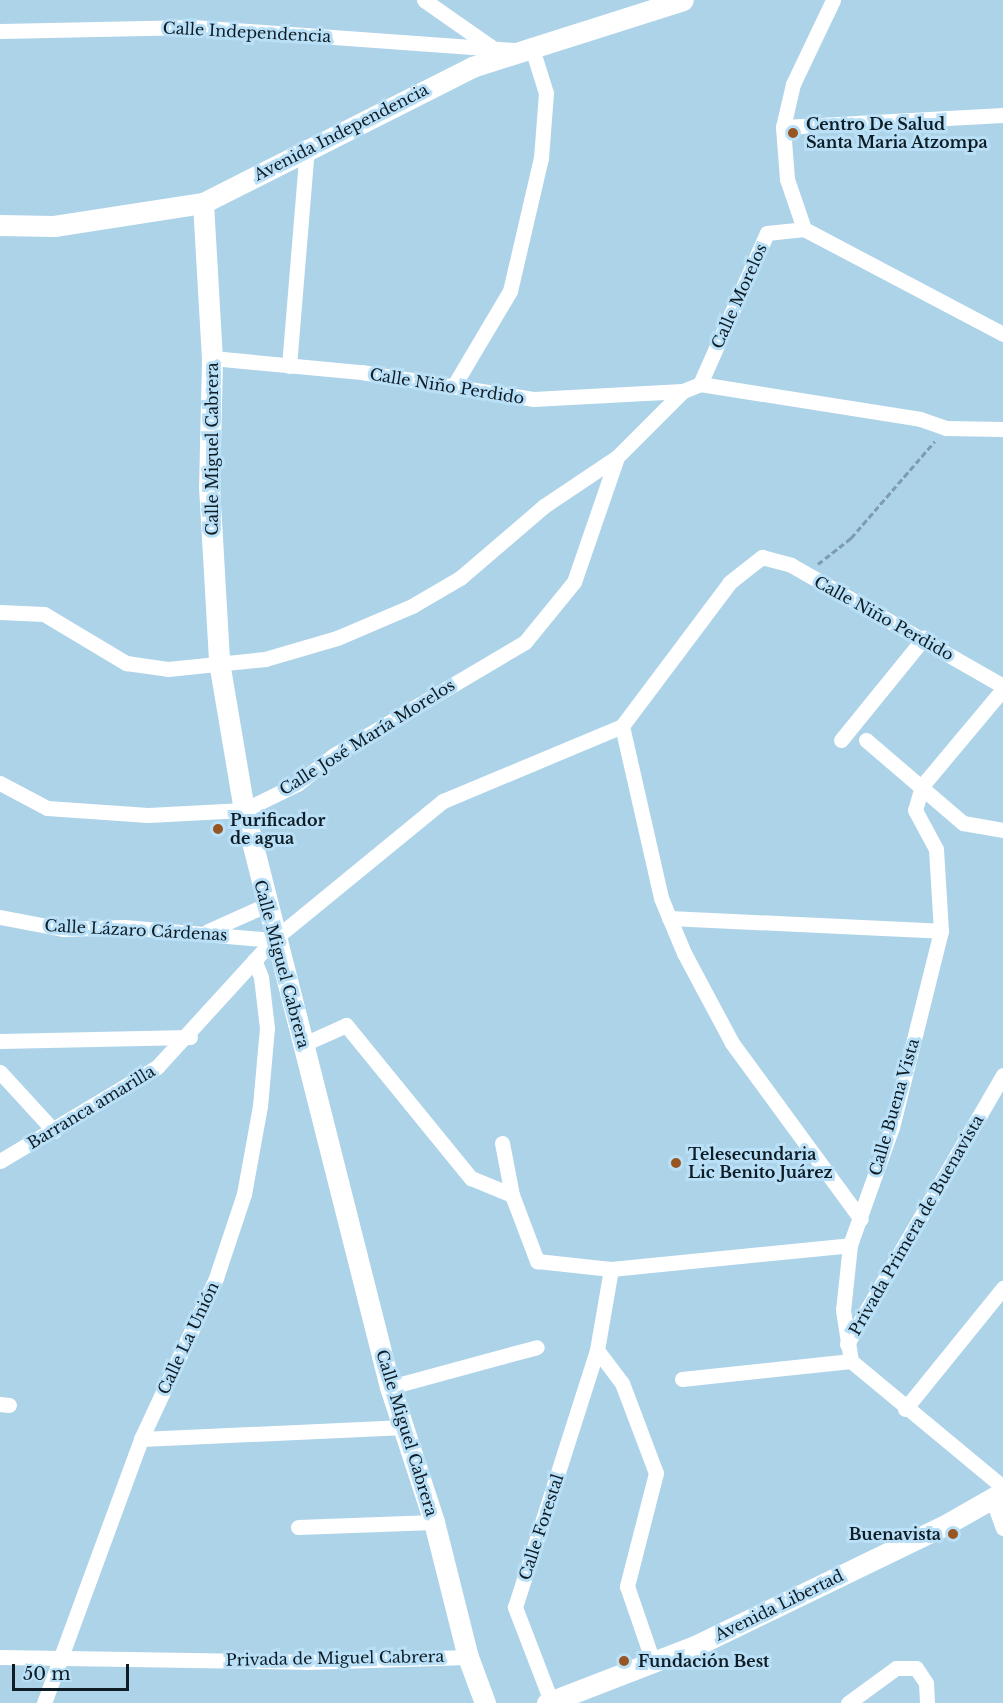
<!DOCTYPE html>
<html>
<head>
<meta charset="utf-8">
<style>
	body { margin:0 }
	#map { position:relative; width:1003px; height:1703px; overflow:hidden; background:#add3e9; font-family:"Libre Baskerville",serif }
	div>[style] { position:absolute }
	.path>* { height:3px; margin-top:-1.5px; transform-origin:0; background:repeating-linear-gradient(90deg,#7d9cae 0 6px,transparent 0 9px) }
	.street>* { height:15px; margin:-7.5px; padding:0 7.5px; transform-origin:7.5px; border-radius:7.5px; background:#fff }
	.secondary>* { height:21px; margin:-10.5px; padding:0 10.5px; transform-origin:10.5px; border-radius:10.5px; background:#fff }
	.dots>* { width:16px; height:16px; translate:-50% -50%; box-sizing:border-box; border:3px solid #bae0f7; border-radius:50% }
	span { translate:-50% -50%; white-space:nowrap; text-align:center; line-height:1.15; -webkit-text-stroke:6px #bae0f7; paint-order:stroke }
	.street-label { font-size:16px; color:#0e1c25 }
	.poi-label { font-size:16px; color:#0e1c25; font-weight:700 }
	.left { translate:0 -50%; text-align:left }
	.right { translate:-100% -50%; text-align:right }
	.scale { position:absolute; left:12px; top:1664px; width:117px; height:27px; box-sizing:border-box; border:3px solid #0e1c25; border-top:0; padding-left:8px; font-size:18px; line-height:21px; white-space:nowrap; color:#0e1c25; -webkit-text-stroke:4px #bae0f7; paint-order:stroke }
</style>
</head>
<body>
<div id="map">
	<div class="path">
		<div style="left:818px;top:564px;width:42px;rotate:-38.2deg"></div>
		<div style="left:851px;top:538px;width:128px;rotate:-49.1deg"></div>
	</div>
	<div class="street">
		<div style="left:424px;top:0;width:85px;rotate:35deg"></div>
		<div style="left:0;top:31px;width:193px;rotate:-1.2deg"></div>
		<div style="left:193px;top:27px;width:321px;rotate:4.1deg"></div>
		<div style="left:783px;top:127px;width:220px;rotate:-3.1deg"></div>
		<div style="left:804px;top:229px;width:225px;rotate:27.8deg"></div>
		<div style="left:212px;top:358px;width:150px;rotate:5.4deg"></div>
		<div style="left:361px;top:372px;width:174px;rotate:8.9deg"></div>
		<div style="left:533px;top:399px;width:150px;rotate:-3.1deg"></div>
		<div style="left:289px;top:366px;width:220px;rotate:-85.3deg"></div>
		<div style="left:700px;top:384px;width:165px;rotate:-66.1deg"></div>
		<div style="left:767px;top:233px;width:37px;rotate:-6deg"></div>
		<div style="left:804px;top:229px;width:53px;rotate:-108.8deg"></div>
		<div style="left:787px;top:179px;width:52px;rotate:-94.4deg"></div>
		<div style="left:783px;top:127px;width:44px;rotate:-76.9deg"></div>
		<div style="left:793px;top:84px;width:93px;rotate:-64.5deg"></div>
		<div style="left:453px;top:387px;width:112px;rotate:-59.3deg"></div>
		<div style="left:510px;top:291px;width:137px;rotate:-76.9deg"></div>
		<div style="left:541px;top:158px;width:65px;rotate:-85.6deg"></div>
		<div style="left:546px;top:93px;width:50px;rotate:-107.4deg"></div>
		<div style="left:0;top:612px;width:44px;rotate:2.6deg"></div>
		<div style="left:44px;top:614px;width:96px;rotate:30.9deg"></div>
		<div style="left:126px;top:663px;width:42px;rotate:8.1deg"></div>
		<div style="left:168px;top:669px;width:98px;rotate:-5.9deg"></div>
		<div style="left:265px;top:659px;width:75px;rotate:-16.3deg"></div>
		<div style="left:337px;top:638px;width:82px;rotate:-23.1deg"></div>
		<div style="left:412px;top:606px;width:56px;rotate:-30.3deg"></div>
		<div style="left:460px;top:578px;width:111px;rotate:-40.6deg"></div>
		<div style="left:544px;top:506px;width:88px;rotate:-33.9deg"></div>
		<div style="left:617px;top:457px;width:93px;rotate:-45deg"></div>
		<div style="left:683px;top:391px;width:18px;rotate:-22deg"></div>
		<div style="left:700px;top:384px;width:223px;rotate:9deg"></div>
		<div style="left:920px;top:419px;width:28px;rotate:19deg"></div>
		<div style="left:946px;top:428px;width:57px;rotate:1deg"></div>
		<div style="left:1003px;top:689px;width:126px;rotate:129.9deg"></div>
		<div style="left:922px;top:786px;width:25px;rotate:106deg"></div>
		<div style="left:915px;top:810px;width:44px;rotate:61.7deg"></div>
		<div style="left:936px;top:849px;width:82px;rotate:86.5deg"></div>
		<div style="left:941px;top:931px;width:202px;rotate:104deg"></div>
		<div style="left:892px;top:1127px;width:125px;rotate:109.6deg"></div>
		<div style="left:850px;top:1245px;width:65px;rotate:96.1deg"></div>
		<div style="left:843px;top:1310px;width:52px;rotate:81.1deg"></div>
		<div style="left:851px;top:1361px;width:197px;rotate:39.7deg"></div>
		<div style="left:622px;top:726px;width:176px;rotate:77.2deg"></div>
		<div style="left:661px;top:898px;width:60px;rotate:67.3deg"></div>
		<div style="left:684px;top:953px;width:102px;rotate:61.9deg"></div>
		<div style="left:732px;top:1043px;width:218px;rotate:53.8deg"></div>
		<div style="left:841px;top:740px;width:132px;rotate:-50.9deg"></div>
		<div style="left:866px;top:740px;width:128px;rotate:40.6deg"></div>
		<div style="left:963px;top:823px;width:41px;rotate:9.9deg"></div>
		<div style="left:0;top:783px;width:53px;rotate:28deg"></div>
		<div style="left:47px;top:808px;width:101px;rotate:4deg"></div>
		<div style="left:148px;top:815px;width:96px;rotate:-3deg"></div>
		<div style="left:244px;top:810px;width:59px;rotate:-26.1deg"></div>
		<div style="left:297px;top:784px;width:47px;rotate:-38.1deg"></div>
		<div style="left:334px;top:755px;width:222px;rotate:-30.6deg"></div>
		<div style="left:525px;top:642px;width:77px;rotate:-50.8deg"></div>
		<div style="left:574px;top:582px;width:132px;rotate:-71deg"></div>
		<div style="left:0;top:917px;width:64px;rotate:10.8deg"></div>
		<div style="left:63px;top:929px;width:61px;rotate:-1.9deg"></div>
		<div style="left:124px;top:927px;width:150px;rotate:5deg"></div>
		<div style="left:669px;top:918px;width:272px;rotate:2.7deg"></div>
		<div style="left:208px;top:931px;width:64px;rotate:-24.1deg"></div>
		<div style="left:0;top:1041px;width:190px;rotate:-1.2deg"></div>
		<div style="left:304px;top:1044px;width:46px;rotate:-24.3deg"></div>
		<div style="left:346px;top:1025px;width:198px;rotate:50.8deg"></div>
		<div style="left:471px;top:1178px;width:44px;rotate:22.5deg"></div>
		<div style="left:0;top:1072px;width:80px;rotate:47.5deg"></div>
		<div style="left:502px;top:1143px;width:53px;rotate:79.1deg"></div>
		<div style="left:512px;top:1195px;width:71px;rotate:69.3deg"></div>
		<div style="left:537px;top:1261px;width:74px;rotate:6.2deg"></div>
		<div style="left:611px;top:1269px;width:240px;rotate:-5.7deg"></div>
		<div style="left:0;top:1161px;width:183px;rotate:-30.9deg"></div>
		<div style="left:157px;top:1067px;width:172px;rotate:-47.6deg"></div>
		<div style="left:273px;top:940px;width:220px;rotate:-39.3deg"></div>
		<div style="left:443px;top:801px;width:194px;rotate:-22.7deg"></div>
		<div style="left:622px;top:726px;width:180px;rotate:-53.1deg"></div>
		<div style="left:730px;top:582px;width:41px;rotate:-38deg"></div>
		<div style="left:762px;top:557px;width:30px;rotate:15deg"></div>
		<div style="left:791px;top:565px;width:244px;rotate:29.7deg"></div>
		<div style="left:611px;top:1269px;width:82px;rotate:99.8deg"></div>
		<div style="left:597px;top:1350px;width:41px;rotate:52.9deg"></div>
		<div style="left:622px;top:1383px;width:96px;rotate:69.3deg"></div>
		<div style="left:656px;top:1473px;width:117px;rotate:104.4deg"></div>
		<div style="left:627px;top:1586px;width:80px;rotate:71.1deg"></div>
		<div style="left:847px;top:1344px;width:311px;rotate:-59.9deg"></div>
		<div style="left:682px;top:1379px;width:170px;rotate:-6.1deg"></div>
		<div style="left:390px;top:1387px;width:152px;rotate:-15.2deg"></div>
		<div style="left:0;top:1404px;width:9px;rotate:6deg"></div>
		<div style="left:905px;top:1409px;width:156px;rotate:-51deg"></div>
		<div style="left:141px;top:1439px;width:264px;rotate:-2.6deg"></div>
		<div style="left:992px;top:1498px;width:32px;rotate:70deg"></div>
		<div style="left:298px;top:1527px;width:136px;rotate:-2.1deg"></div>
		<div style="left:0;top:1657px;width:306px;rotate:0.9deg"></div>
		<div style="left:306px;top:1662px;width:162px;rotate:-1.8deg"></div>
		<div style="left:551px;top:1701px;width:101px;rotate:-111deg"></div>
		<div style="left:515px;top:1607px;width:270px;rotate:-72.3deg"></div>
		<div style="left:44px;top:1703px;width:281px;rotate:-69.8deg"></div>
		<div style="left:141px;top:1439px;width:178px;rotate:-65deg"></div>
		<div style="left:216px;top:1278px;width:89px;rotate:-71.6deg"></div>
		<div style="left:244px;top:1194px;width:89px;rotate:-79.7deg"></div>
		<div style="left:260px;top:1106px;width:78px;rotate:-84.9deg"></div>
		<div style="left:267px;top:1028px;width:51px;rotate:-96.7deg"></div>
		<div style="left:261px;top:977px;width:18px;rotate:-112deg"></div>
		<div style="left:848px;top:1703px;width:59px;rotate:-36.1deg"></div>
		<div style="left:896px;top:1668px;width:20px"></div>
		<div style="left:916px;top:1668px;width:18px;rotate:56deg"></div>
		<div style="left:926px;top:1683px;width:20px;rotate:87deg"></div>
	</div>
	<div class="secondary">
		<div style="left:203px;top:203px;width:155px;rotate:86.7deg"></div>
		<div style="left:212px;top:358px;width:128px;rotate:91.3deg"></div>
		<div style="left:209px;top:486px;width:176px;rotate:86.7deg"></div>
		<div style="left:219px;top:662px;width:150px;rotate:80.4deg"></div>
		<div style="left:244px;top:810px;width:595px;rotate:75.8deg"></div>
		<div style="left:390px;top:1387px;width:142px;rotate:71.9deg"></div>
		<div style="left:434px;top:1522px;width:139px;rotate:75.9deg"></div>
		<div style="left:468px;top:1657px;width:49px;rotate:69.7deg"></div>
		<div style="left:0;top:225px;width:54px;rotate:1.1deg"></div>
		<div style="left:54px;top:226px;width:151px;rotate:-8.8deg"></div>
		<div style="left:203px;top:203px;width:301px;rotate:-26.8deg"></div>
		<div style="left:472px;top:67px;width:221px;rotate:-17.6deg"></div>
		<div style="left:547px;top:1703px;width:159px;rotate:-21.1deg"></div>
		<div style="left:695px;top:1646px;width:280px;rotate:-25.8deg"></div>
		<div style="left:947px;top:1524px;width:64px;rotate:-29.7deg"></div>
	</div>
	<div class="dots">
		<div style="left:793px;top:133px;background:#975522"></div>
		<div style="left:218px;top:829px;background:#975522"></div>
		<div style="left:676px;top:1163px;background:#975522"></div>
		<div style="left:953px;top:1534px;background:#975522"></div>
		<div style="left:624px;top:1661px;background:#975522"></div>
	</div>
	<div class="street-label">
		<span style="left:247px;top:32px;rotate:3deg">Calle Independencia</span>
		<span style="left:341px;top:132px;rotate:-27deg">Avenida Independencia</span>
		<span style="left:739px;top:296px;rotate:-66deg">Calle Morelos</span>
		<span style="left:447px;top:386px;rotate:9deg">Calle Niño Perdido</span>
		<span style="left:212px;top:449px;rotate:-90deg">Calle Miguel Cabrera</span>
		<span style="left:884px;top:618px;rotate:29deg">Calle Niño Perdido</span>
		<span style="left:367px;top:737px;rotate:-32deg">Calle José María Morelos</span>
		<span style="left:136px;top:930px;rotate:3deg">Calle Lázaro Cárdenas</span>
		<span style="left:282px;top:964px;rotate:75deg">Calle Miguel Cabrera</span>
		<span style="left:91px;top:1107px;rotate:-31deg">Barranca amarilla</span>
		<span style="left:894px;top:1107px;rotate:-74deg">Calle Buena Vista</span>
		<span style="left:916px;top:1225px;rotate:-60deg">Privada Primera de Buenavista</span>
		<span style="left:188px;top:1338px;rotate:-65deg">Calle La Unión</span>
		<span style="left:407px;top:1433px;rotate:73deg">Calle Miguel Cabrera</span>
		<span style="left:541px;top:1527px;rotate:-72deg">Calle Forestal</span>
		<span style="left:779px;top:1605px;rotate:-26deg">Avenida Libertad</span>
		<span style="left:335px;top:1658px;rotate:-1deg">Privada de Miguel Cabrera</span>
	</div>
	<div class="poi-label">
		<span class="left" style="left:806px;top:133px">Centro De Salud<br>Santa Maria Atzompa</span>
		<span class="left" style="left:230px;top:829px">Purificador<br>de agua</span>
		<span class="left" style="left:688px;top:1163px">Telesecundaria<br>Lic Benito Juárez</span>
		<span class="right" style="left:941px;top:1534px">Buenavista</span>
		<span class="left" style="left:638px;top:1661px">Fundación Best</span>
	</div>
	<div class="scale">50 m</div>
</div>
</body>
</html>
